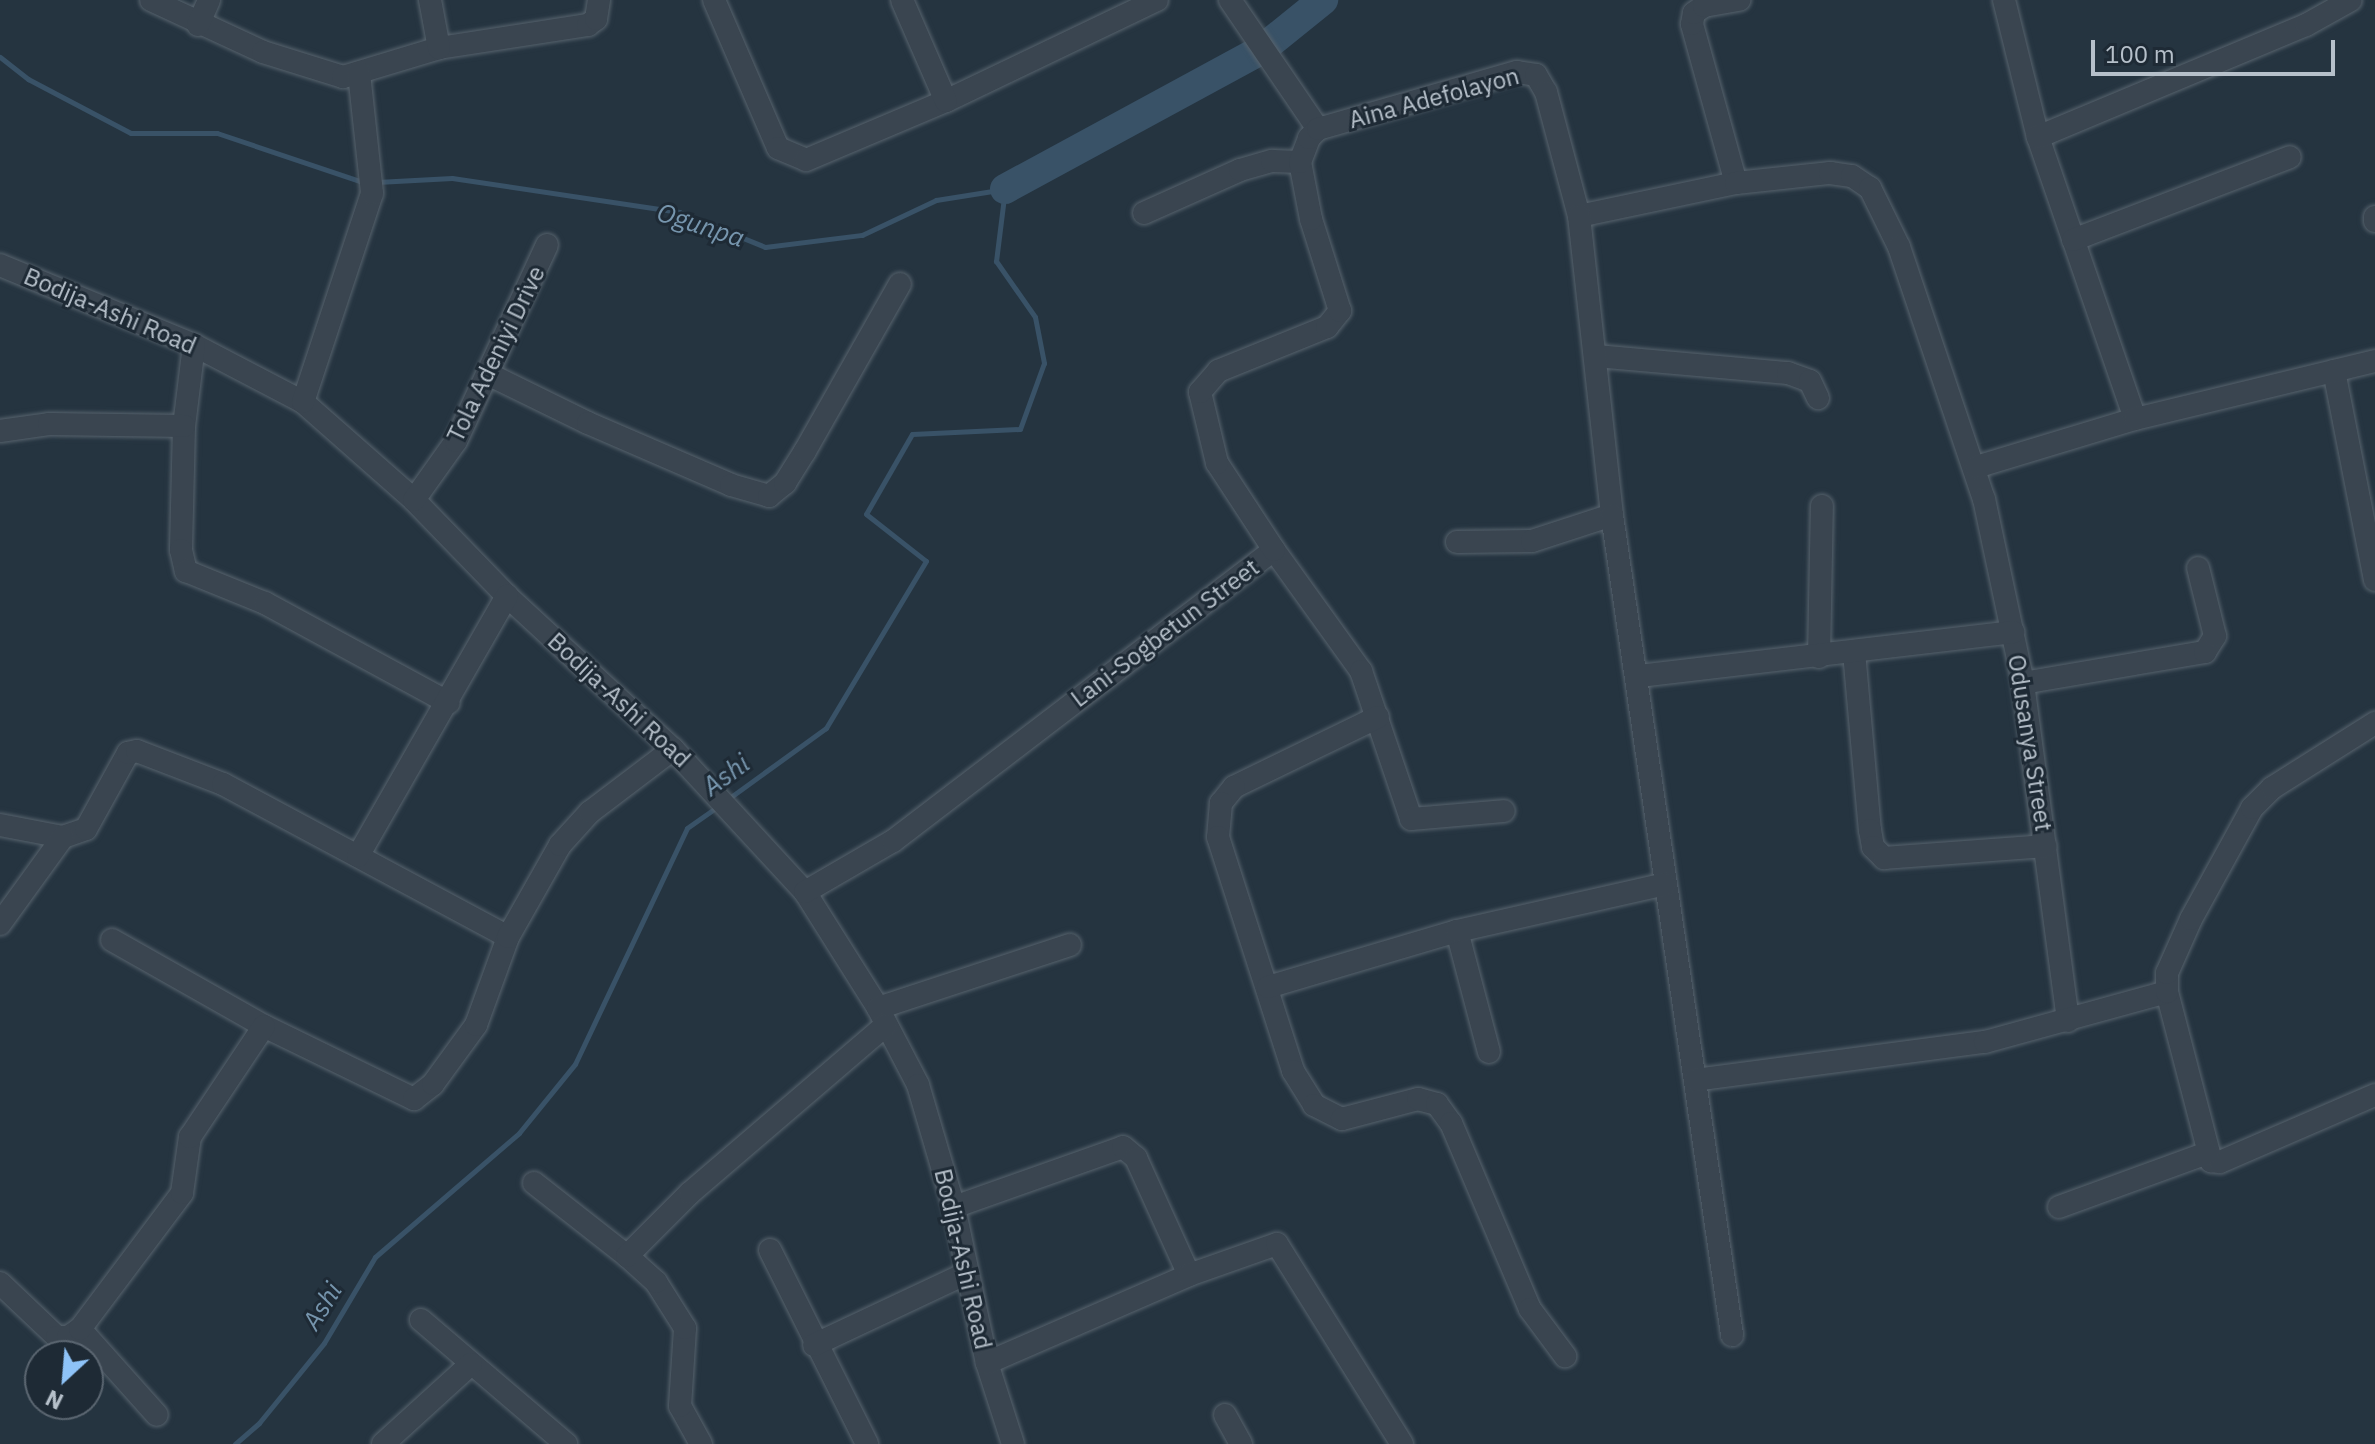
<!DOCTYPE html>
<html>
<head>
<meta charset="utf-8">
<style>
	body { margin:0 }
	#map { position:relative; width:2375px; height:1444px; overflow:hidden; background:#253440; font-family:"IBM Plex Sans",sans-serif }
	div>[style] { position:absolute }
	.stream>* { height:5px; margin:-2.5px; padding:0 2.5px; transform-origin:2.5px; border-radius:2.5px; background:#395267 }
	.river>* { height:30px; margin:-15px; padding:0 15px; transform-origin:15px; border-radius:15px; background:#395267 }
	.roads { filter:drop-shadow(0 0 2px #57636d) drop-shadow(0 0 2px #57636d) }
	.minor>* { height:22px; margin:-11px; padding:0 11px; transform-origin:11px; border-radius:11px; background:#3a4550 }
	span { translate:-50% -50%; white-space:nowrap; text-align:center; line-height:1.15; -webkit-text-stroke:6px #1e2a35; paint-order:stroke }
	.street-label { font-size:24px; color:#b6c0ca }
	.water-label { font-size:26px; color:#7695ad; font-style:italic }
	.north { position:absolute; left:24px; top:1340px; width:80px; height:80px; box-sizing:border-box; background:#1e2a35; border:2px solid #5b6671; border-radius:50%; rotate:206deg; font-size:22px; font-weight:700; line-height:32px; text-align:center; color:#b6c0ca }
	.north::after { content:''; display:block; margin:auto; width:28px; height:36px; background:#8ec3f8; clip-path:polygon(50% 0,100% 100%,50% 72%,0 100%) }
	.scale { position:absolute; left:2091px; top:40px; width:244px; height:36px; box-sizing:border-box; border:4px solid #b6c0ca; border-top:0; padding-left:10px; font-size:24px; line-height:28px; white-space:nowrap; color:#b6c0ca; -webkit-text-stroke:6px #1e2a35; paint-order:stroke }
</style>
</head>
<body>
<div id="map">
	<div class="stream">
		<div style="left:0;top:57px;width:36px;rotate:38deg"></div>
		<div style="left:28px;top:79px;width:116px;rotate:27.7deg"></div>
		<div style="left:131px;top:133px;width:86px"></div>
		<div style="left:217px;top:133px;width:154px;rotate:18.6deg"></div>
		<div style="left:377px;top:182px;width:75px;rotate:-3.1deg"></div>
		<div style="left:452px;top:178px;width:230px;rotate:8.5deg"></div>
		<div style="left:679px;top:212px;width:93px;rotate:22.1deg"></div>
		<div style="left:765px;top:247px;width:98px;rotate:-7.1deg"></div>
		<div style="left:862px;top:235px;width:82px;rotate:-25.3deg"></div>
		<div style="left:936px;top:200px;width:70px;rotate:-9.1deg"></div>
		<div style="left:1005px;top:189px;width:73px;rotate:97.1deg"></div>
		<div style="left:996px;top:261px;width:68px;rotate:55.1deg"></div>
		<div style="left:1035px;top:317px;width:47px;rotate:78.9deg"></div>
		<div style="left:1044px;top:363px;width:70px;rotate:110deg"></div>
		<div style="left:1020px;top:429px;width:108px;rotate:177.3deg"></div>
		<div style="left:912px;top:434px;width:92px;rotate:119.9deg"></div>
		<div style="left:866px;top:514px;width:76px;rotate:38.1deg"></div>
		<div style="left:926px;top:561px;width:195px;rotate:120.9deg"></div>
		<div style="left:826px;top:728px;width:121px;rotate:144.1deg"></div>
		<div style="left:235px;top:1444px;width:32px;rotate:-41deg"></div>
		<div style="left:259px;top:1423px;width:103px;rotate:-50.9deg"></div>
		<div style="left:324px;top:1343px;width:100px;rotate:-59.3deg"></div>
		<div style="left:375px;top:1257px;width:190px;rotate:-40.7deg"></div>
		<div style="left:519px;top:1133px;width:89px;rotate:-50.9deg"></div>
		<div style="left:575px;top:1064px;width:261px;rotate:-64.6deg"></div>
		<div style="left:687px;top:828px;width:37px;rotate:-35deg"></div>
	</div>
	<div class="river">
		<div style="left:1005px;top:189px;width:291px;rotate:-28.5deg"></div>
		<div style="left:1261px;top:50px;width:80px;rotate:-38.9deg"></div>
	</div>
	<div class="roads">
		<div class="minor">
			<div style="left:151px;top:0;width:123px;rotate:24.9deg"></div>
			<div style="left:263px;top:52px;width:84px;rotate:17.4deg"></div>
			<div style="left:343px;top:77px;width:100px;rotate:-16.8deg"></div>
			<div style="left:439px;top:48px;width:151px;rotate:-8.8deg"></div>
			<div style="left:588px;top:25px;width:10px;rotate:-37deg"></div>
			<div style="left:596px;top:19px;width:19px;rotate:-81deg"></div>
			<div style="left:430px;top:0;width:49px;rotate:79.4deg"></div>
			<div style="left:714px;top:0;width:161px;rotate:66.6deg"></div>
			<div style="left:778px;top:148px;width:30px;rotate:23deg"></div>
			<div style="left:806px;top:160px;width:152px;rotate:-22.9deg"></div>
			<div style="left:946px;top:101px;width:234px;rotate:-25.6deg"></div>
			<div style="left:902px;top:0;width:110px;rotate:66.5deg"></div>
			<div style="left:1230px;top:0;width:156px;rotate:55.7deg"></div>
			<div style="left:2004px;top:0;width:141px;rotate:76.1deg"></div>
			<div style="left:2038px;top:137px;width:298px;rotate:71deg"></div>
			<div style="left:198px;top:25px;width:27px;rotate:-66deg"></div>
			<div style="left:2038px;top:137px;width:290px;rotate:-22.7deg"></div>
			<div style="left:2306px;top:25px;width:51px;rotate:-29.1deg"></div>
			<div style="left:1736px;top:183px;width:165px;rotate:-105.5deg"></div>
			<div style="left:1692px;top:24px;width:11px;rotate:-80deg"></div>
			<div style="left:1694px;top:13px;width:12px;rotate:-35deg"></div>
			<div style="left:1704px;top:6px;width:36px;rotate:-10deg"></div>
			<div style="left:1144px;top:213px;width:105px;rotate:-24.1deg"></div>
			<div style="left:1240px;top:170px;width:33px;rotate:-16deg"></div>
			<div style="left:1272px;top:161px;width:28px;rotate:2deg"></div>
			<div style="left:1579px;top:216px;width:160px;rotate:-11.9deg"></div>
			<div style="left:1736px;top:183px;width:95px;rotate:-6.1deg"></div>
			<div style="left:1830px;top:173px;width:22px;rotate:8deg"></div>
			<div style="left:1852px;top:176px;width:22px;rotate:34deg"></div>
			<div style="left:1870px;top:188px;width:66px;rotate:63.8deg"></div>
			<div style="left:1899px;top:247px;width:266px;rotate:71.4deg"></div>
			<div style="left:1984px;top:499px;width:188px;rotate:78deg"></div>
			<div style="left:2023px;top:683px;width:341px;rotate:82.4deg"></div>
			<div style="left:2375px;top:217px;width:4px;rotate:90deg"></div>
			<div style="left:2073px;top:240px;width:232px;rotate:-20.9deg"></div>
			<div style="left:0;top:265px;width:210px;rotate:22.4deg"></div>
			<div style="left:194px;top:345px;width:123px;rotate:27.6deg"></div>
			<div style="left:303px;top:402px;width:148px;rotate:41.4deg"></div>
			<div style="left:414px;top:500px;width:134px;rotate:45.9deg"></div>
			<div style="left:507px;top:596px;width:226px;rotate:42.7deg"></div>
			<div style="left:673px;top:749px;width:195px;rotate:47.3deg"></div>
			<div style="left:805px;top:892px;width:137px;rotate:57.8deg"></div>
			<div style="left:878px;top:1008px;width:87px;rotate:62.5deg"></div>
			<div style="left:918px;top:1085px;width:127px;rotate:73.6deg"></div>
			<div style="left:954px;top:1207px;width:159px;rotate:78.1deg"></div>
			<div style="left:987px;top:1363px;width:85px;rotate:72.2deg"></div>
			<div style="left:194px;top:345px;width:82px;rotate:97deg"></div>
			<div style="left:184px;top:426px;width:124px;rotate:91.4deg"></div>
			<div style="left:181px;top:550px;width:22px;rotate:77deg"></div>
			<div style="left:186px;top:571px;width:85px;rotate:22.1deg"></div>
			<div style="left:265px;top:603px;width:209px;rotate:28.5deg"></div>
			<div style="left:1596px;top:356px;width:193px;rotate:5.1deg"></div>
			<div style="left:1788px;top:373px;width:23px;rotate:20deg"></div>
			<div style="left:1810px;top:381px;width:19px;rotate:65deg"></div>
			<div style="left:2334px;top:371px;width:213px;rotate:78.9deg"></div>
			<div style="left:488px;top:374px;width:111px;rotate:26.1deg"></div>
			<div style="left:588px;top:423px;width:156px;rotate:23.4deg"></div>
			<div style="left:731px;top:485px;width:40px;rotate:16deg"></div>
			<div style="left:769px;top:496px;width:21px;rotate:-39deg"></div>
			<div style="left:785px;top:483px;width:38px;rotate:-58deg"></div>
			<div style="left:805px;top:451px;width:192px;rotate:-60.4deg"></div>
			<div style="left:303px;top:402px;width:220px;rotate:-71.7deg"></div>
			<div style="left:372px;top:193px;width:121px;rotate:-96.2deg"></div>
			<div style="left:0;top:431px;width:49px;rotate:-8.1deg"></div>
			<div style="left:49px;top:424px;width:135px;rotate:0.8deg"></div>
			<div style="left:1976px;top:467px;width:166px;rotate:-16.8deg"></div>
			<div style="left:2135px;top:419px;width:247px;rotate:-13.6deg"></div>
			<div style="left:414px;top:500px;width:72px;rotate:-54.6deg"></div>
			<div style="left:456px;top:441px;width:216px;rotate:-65.1deg"></div>
			<div style="left:1457px;top:542px;width:75px;rotate:-0.8deg"></div>
			<div style="left:1532px;top:541px;width:84px;rotate:-18deg"></div>
			<div style="left:1274px;top:550px;width:149px;rotate:54.3deg"></div>
			<div style="left:1361px;top:671px;width:156px;rotate:71.3deg"></div>
			<div style="left:1411px;top:819px;width:93px;rotate:-4.9deg"></div>
			<div style="left:1854px;top:652px;width:179px;rotate:84.9deg"></div>
			<div style="left:1870px;top:830px;width:17px;rotate:80deg"></div>
			<div style="left:1873px;top:847px;width:16px;rotate:45deg"></div>
			<div style="left:1884px;top:858px;width:162px;rotate:-4.2deg"></div>
			<div style="left:1819px;top:657px;width:151px;rotate:-88.9deg"></div>
			<div style="left:1639px;top:676px;width:377px;rotate:-6.7deg"></div>
			<div style="left:2023px;top:683px;width:185px;rotate:-9.7deg"></div>
			<div style="left:2205px;top:652px;width:19px;rotate:-58deg"></div>
			<div style="left:2215px;top:636px;width:70px;rotate:-104deg"></div>
			<div style="left:1378px;top:717px;width:160px;rotate:154.1deg"></div>
			<div style="left:1234px;top:787px;width:21px;rotate:129deg"></div>
			<div style="left:1221px;top:803px;width:34px;rotate:95deg"></div>
			<div style="left:1218px;top:837px;width:246px;rotate:72.2deg"></div>
			<div style="left:1293px;top:1071px;width:40px;rotate:58deg"></div>
			<div style="left:1314px;top:1105px;width:31px;rotate:27deg"></div>
			<div style="left:1342px;top:1119px;width:79px;rotate:-14.7deg"></div>
			<div style="left:1418px;top:1099px;width:20px;rotate:15deg"></div>
			<div style="left:1437px;top:1104px;width:24px;rotate:54deg"></div>
			<div style="left:1451px;top:1123px;width:202px;rotate:67deg"></div>
			<div style="left:1530px;top:1309px;width:59px;rotate:53.3deg"></div>
			<div style="left:0;top:825px;width:64px;rotate:10.8deg"></div>
			<div style="left:63px;top:837px;width:24px;rotate:-19deg"></div>
			<div style="left:86px;top:829px;width:87px;rotate:-61.1deg"></div>
			<div style="left:128px;top:753px;width:9px;rotate:-13deg"></div>
			<div style="left:137px;top:751px;width:92px;rotate:21deg"></div>
			<div style="left:223px;top:784px;width:323px;rotate:28.2deg"></div>
			<div style="left:358px;top:856px;width:300px;rotate:-60.2deg"></div>
			<div style="left:805px;top:892px;width:102px;rotate:-30.1deg"></div>
			<div style="left:893px;top:841px;width:479px;rotate:-37.4deg"></div>
			<div style="left:1274px;top:550px;width:104px;rotate:-123.2deg"></div>
			<div style="left:1217px;top:463px;width:73px;rotate:-103.5deg"></div>
			<div style="left:1200px;top:392px;width:28px;rotate:-49deg"></div>
			<div style="left:1218px;top:371px;width:118px;rotate:-22deg"></div>
			<div style="left:1327px;top:327px;width:21px;rotate:-51deg"></div>
			<div style="left:1340px;top:311px;width:96px;rotate:-107.5deg"></div>
			<div style="left:1311px;top:219px;width:58px;rotate:-100.9deg"></div>
			<div style="left:1300px;top:162px;width:26px;rotate:-69deg"></div>
			<div style="left:1309px;top:138px;width:13px;rotate:-45deg"></div>
			<div style="left:1318px;top:129px;width:207px;rotate:-16deg"></div>
			<div style="left:1517px;top:72px;width:19px;rotate:9deg"></div>
			<div style="left:1536px;top:75px;width:20px;rotate:60deg"></div>
			<div style="left:1546px;top:92px;width:128px;rotate:75.1deg"></div>
			<div style="left:1579px;top:216px;width:301px;rotate:83.7deg"></div>
			<div style="left:1612px;top:515px;width:829px;rotate:81.67deg"></div>
			<div style="left:0;top:924px;width:107px;rotate:-54.1deg"></div>
			<div style="left:1457px;top:931px;width:125px;rotate:75.2deg"></div>
			<div style="left:112px;top:940px;width:175px;rotate:29.5deg"></div>
			<div style="left:264px;top:1026px;width:167px;rotate:26deg"></div>
			<div style="left:414px;top:1099px;width:24px;rotate:-38deg"></div>
			<div style="left:433px;top:1084px;width:73px;rotate:-53.9deg"></div>
			<div style="left:476px;top:1025px;width:94px;rotate:-70deg"></div>
			<div style="left:508px;top:937px;width:106px;rotate:-60.5deg"></div>
			<div style="left:560px;top:845px;width:45px;rotate:-47.7deg"></div>
			<div style="left:590px;top:812px;width:104px;rotate:-37.2deg"></div>
			<div style="left:1268px;top:987px;width:197px;rotate:-16.5deg"></div>
			<div style="left:1457px;top:931px;width:213px;rotate:-12.7deg"></div>
			<div style="left:2167px;top:992px;width:175px;rotate:75.4deg"></div>
			<div style="left:2211px;top:1161px;width:9px;rotate:6deg"></div>
			<div style="left:2220px;top:1162px;width:169px;rotate:-23.4deg"></div>
			<div style="left:878px;top:1008px;width:202px;rotate:-18.2deg"></div>
			<div style="left:1695px;top:1080px;width:292px;rotate:-7.5deg"></div>
			<div style="left:1985px;top:1042px;width:189px;rotate:-15.4deg"></div>
			<div style="left:2167px;top:992px;width:19px;rotate:-90deg"></div>
			<div style="left:2167px;top:973px;width:59px;rotate:-66deg"></div>
			<div style="left:2191px;top:919px;width:127px;rotate:-61.2deg"></div>
			<div style="left:2252px;top:808px;width:28px;rotate:-45deg"></div>
			<div style="left:2272px;top:788px;width:122px;rotate:-32.3deg"></div>
			<div style="left:534px;top:1183px;width:118px;rotate:38.1deg"></div>
			<div style="left:954px;top:1207px;width:179px;rotate:-19.5deg"></div>
			<div style="left:1123px;top:1147px;width:17px;rotate:40deg"></div>
			<div style="left:1136px;top:1158px;width:128px;rotate:65.6deg"></div>
			<div style="left:2059px;top:1207px;width:158px;rotate:-20deg"></div>
			<div style="left:770px;top:1250px;width:217px;rotate:63.4deg"></div>
			<div style="left:0;top:1283px;width:79px;rotate:43.5deg"></div>
			<div style="left:57px;top:1337px;width:11px"></div>
			<div style="left:68px;top:1337px;width:14px;rotate:-34deg"></div>
			<div style="left:80px;top:1329px;width:115px;rotate:48.2deg"></div>
			<div style="left:421px;top:1320px;width:191px;rotate:40.5deg"></div>
			<div style="left:80px;top:1329px;width:170px;rotate:-53.1deg"></div>
			<div style="left:182px;top:1193px;width:57px;rotate:-81.9deg"></div>
			<div style="left:190px;top:1137px;width:133px;rotate:-56.3deg"></div>
			<div style="left:814px;top:1345px;width:167px;rotate:-25.2deg"></div>
			<div style="left:987px;top:1363px;width:220px;rotate:-23.5deg"></div>
			<div style="left:1189px;top:1275px;width:93px;rotate:-19.4deg"></div>
			<div style="left:1277px;top:1244px;width:236px;rotate:58deg"></div>
			<div style="left:1225px;top:1415px;width:33px;rotate:61deg"></div>
			<div style="left:383px;top:1444px;width:119px;rotate:-42.3deg"></div>
			<div style="left:701px;top:1444px;width:43px;rotate:-118.9deg"></div>
			<div style="left:680px;top:1406px;width:78px;rotate:-86.3deg"></div>
			<div style="left:685px;top:1328px;width:54px;rotate:-122.2deg"></div>
			<div style="left:656px;top:1282px;width:39px;rotate:-138deg"></div>
			<div style="left:627px;top:1256px;width:89px;rotate:-45deg"></div>
			<div style="left:690px;top:1193px;width:258px;rotate:-40.6deg"></div>
		</div>
	</div>
	<div class="street-label">
		<span style="left:1434px;top:98px;rotate:-15deg">Aina Adefolayon</span>
		<span style="left:110px;top:311px;rotate:23deg">Bodija-Ashi Road</span>
		<span style="left:496px;top:354px;rotate:-64deg">Tola Adeniyi Drive</span>
		<span style="left:1165px;top:633px;rotate:-37deg">Lani-Sogbetun Street</span>
		<span style="left:619px;top:700px;rotate:43deg">Bodija-Ashi Road</span>
		<span style="left:2030px;top:743px;rotate:81deg">Odusanya Street</span>
		<span style="left:963px;top:1259px;rotate:77deg">Bodija-Ashi Road</span>
	</div>
	<div class="water-label">
		<span style="left:701px;top:225px;rotate:18deg">Ogunpa</span>
		<span style="left:726px;top:775px;rotate:-36deg">Ashi</span>
		<span style="left:322px;top:1306px;rotate:-58deg">Ashi</span>
	</div>
	<div class="north">N</div>
	<div class="scale">100 m</div>
</div>
</body>
</html>
